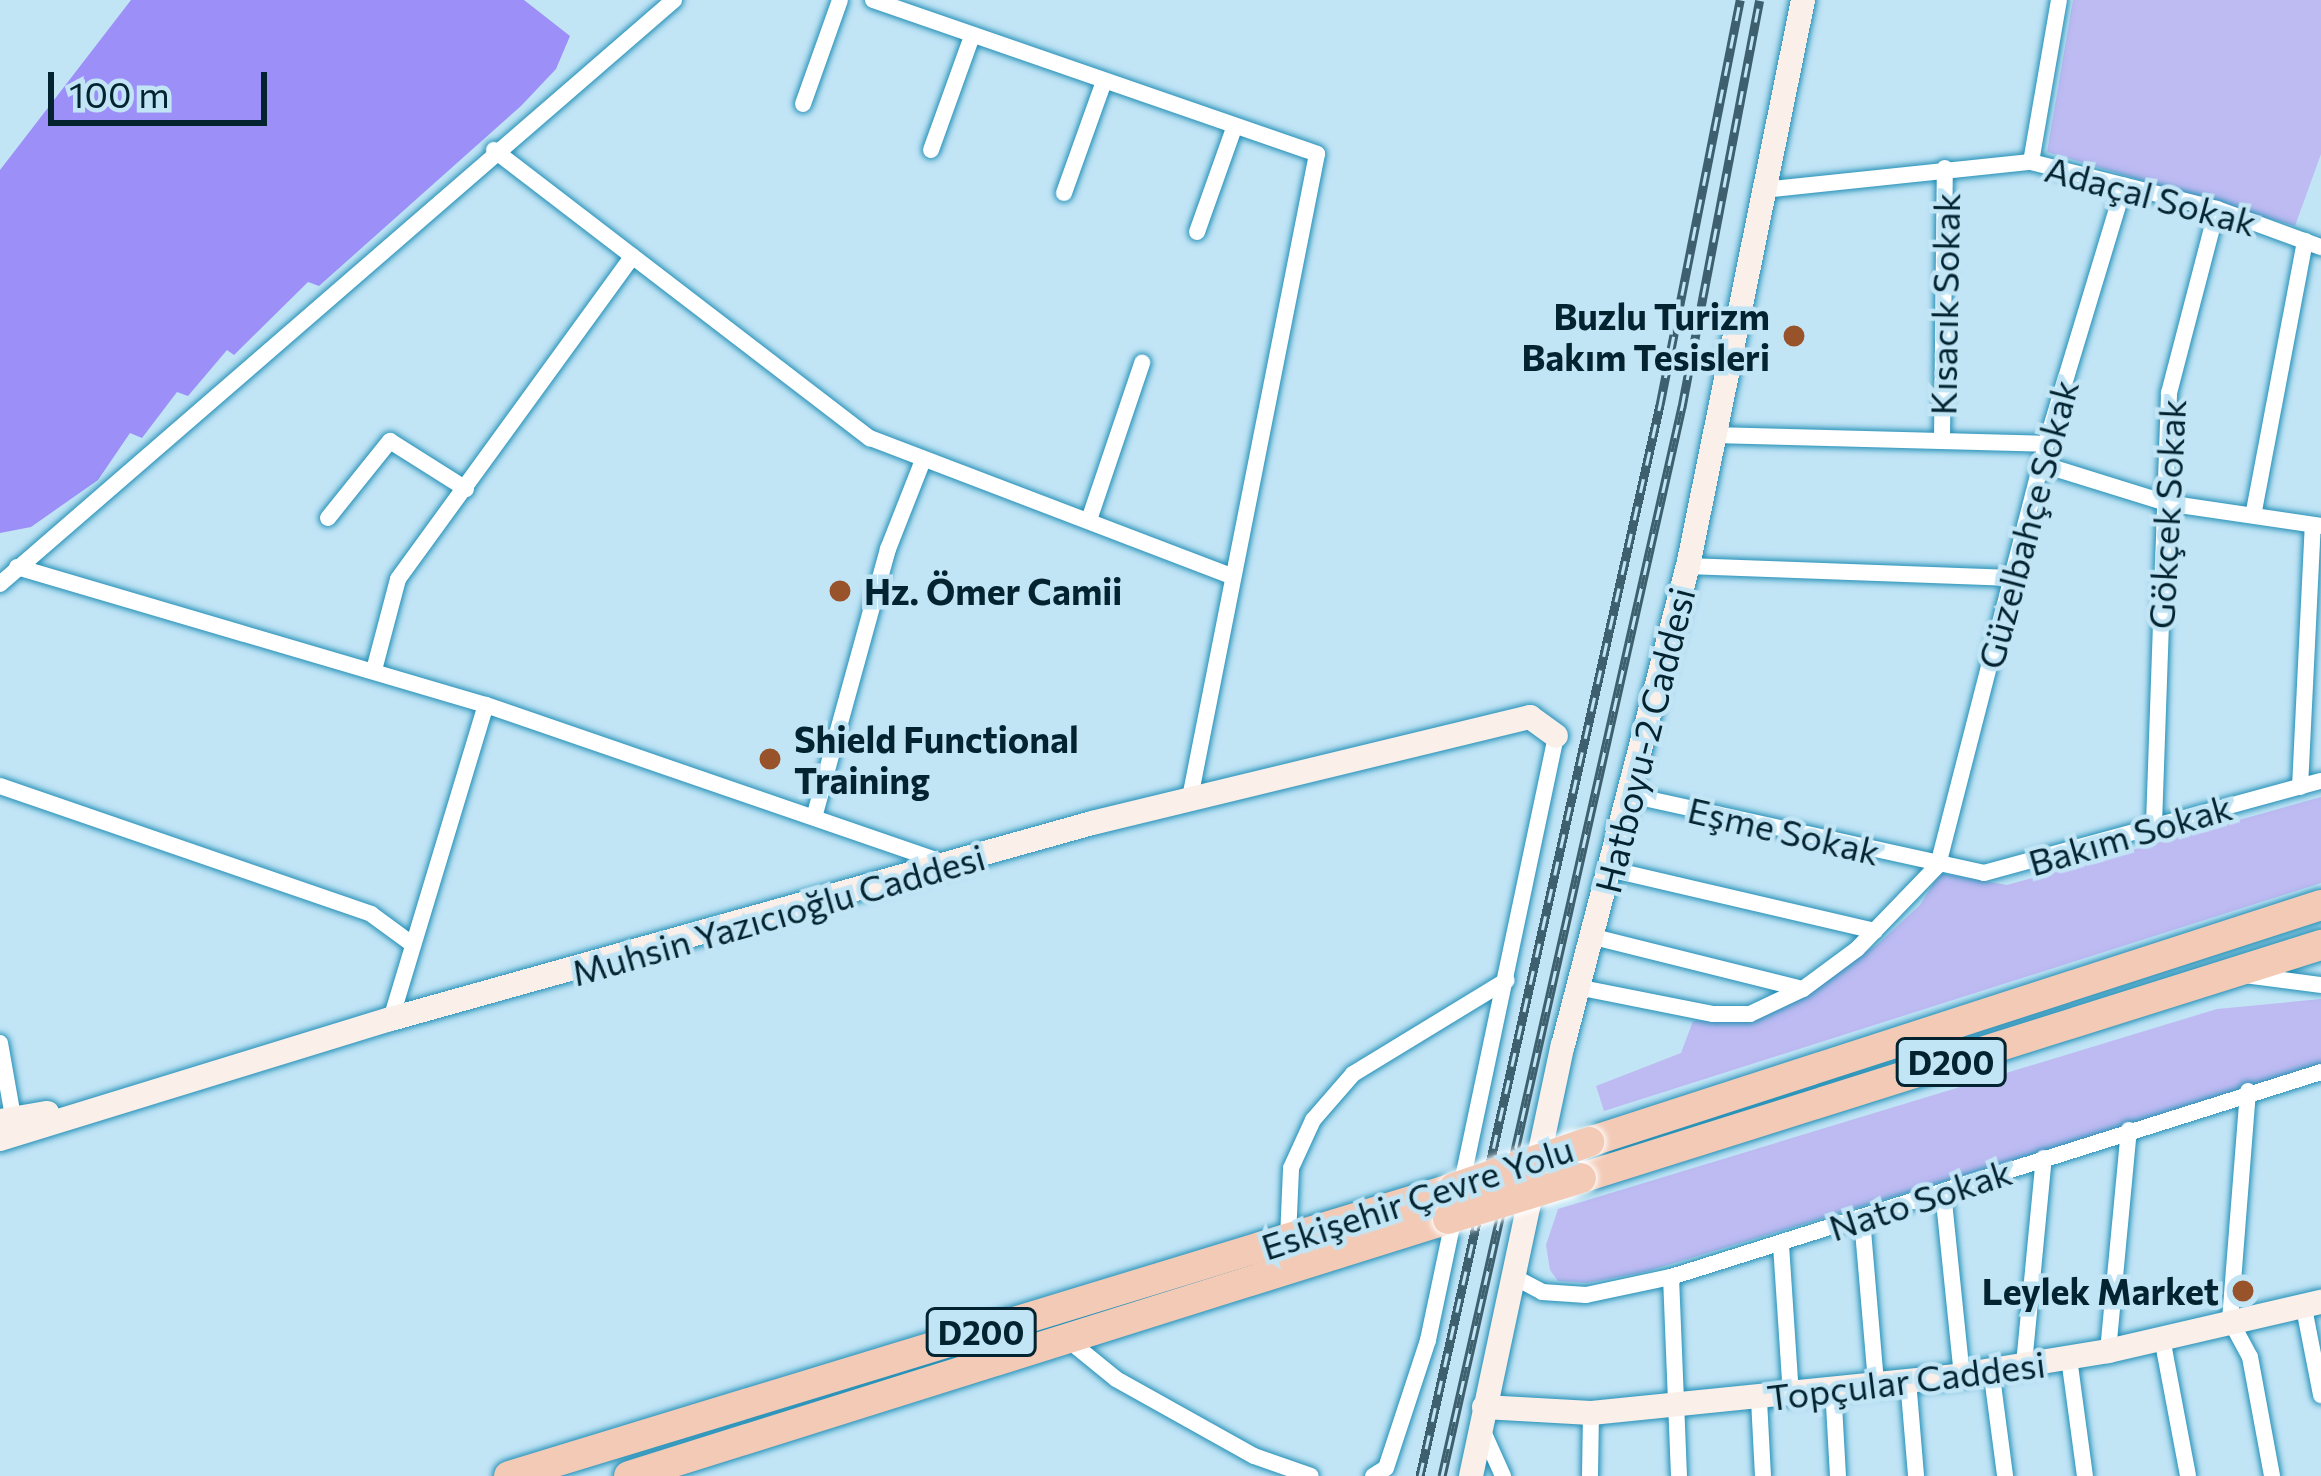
<!DOCTYPE html>
<html>
<head>
<meta charset="utf-8">
<style>
	body { margin:0 }
	#map { position:relative; width:2321px; height:1476px; overflow:hidden; background:#c2e5f6; font-family:Commissioner,sans-serif }
	div>[style] { position:absolute }
	.green>* { inset:0; background:#bebaf2 }
	.forest>* { inset:0; background:#9c8ff8 }
	.roads { filter:drop-shadow(0 0 3px #238fb6) drop-shadow(0 0 3px #238fb6) }
	.street>* { height:16px; margin:-8px; padding:0 8px; transform-origin:8px; border-radius:8px; background:#fff }
	.secondary>* { height:24px; margin:-12px; padding:0 12px; transform-origin:12px; border-radius:12px; background:#fbefe9 }
	.highway>* { height:30px; margin:-15px; padding:0 15px; transform-origin:15px; border-radius:15px; background:#f3cab6 }
	.rail>* { height:9px; margin-top:-4.5px; transform-origin:0; background:repeating-linear-gradient(90deg,#c2e5f6 0 14px,#3e606e 0 28px); box-sizing:border-box; border-block:3px solid #3e606e }
	.bridges { filter:drop-shadow(0 0 3px #fff) drop-shadow(0 0 3px #fff) }
	.highway-bridge>* { height:30px; margin:-15px; padding:0 15px; transform-origin:15px; border-radius:15px; background:#f3cab6 }
	.dots>* { width:33px; height:33px; translate:-50% -50%; box-sizing:border-box; border:6px solid #c2e5f6; border-radius:50% }
	span { translate:-50% -50%; white-space:nowrap; text-align:center; line-height:1.15; -webkit-text-stroke:9px #c2e5f6; paint-order:stroke }
	.shield-label span { padding:3px 9px; background:#c2e5f6; border:3px solid; border-radius:9px; -webkit-text-stroke-width:0 }
	.shield-label { font-size:33px; color:#02232f; font-weight:700 }
	.street-label { font-size:36px; color:#02232f }
	.poi-label { font-size:36px; color:#02232f; font-weight:700 }
	.right { translate:-100% -50%; text-align:right }
	.left { translate:0 -50%; text-align:left }
	.scale { position:absolute; left:48px; top:72px; width:219px; height:54px; box-sizing:border-box; border:6px solid #02232f; border-top:0; padding-left:15px; font-size:36px; line-height:42px; white-space:nowrap; color:#02232f; -webkit-text-stroke:9px #c2e5f6; paint-order:stroke }
</style>
</head>
<body>
<div id="map">
	<div class="green">
		<div style="clip-path:polygon(2073px 0,2321px 0,2321px 154px,2295px 226px,2047px 152px)"></div>
		<div style="clip-path:polygon(2321px 797px,2321px 883px,1604px 1111px,1596px 1086px,1681px 1053px,1693px 1021px,1752px 1019px,1801px 998px,1879px 943px,1920px 905px,1940px 873px,2007px 885px)"></div>
		<div style="clip-path:polygon(2321px 999px,2321px 1067px,1645px 1272px,1587px 1283px,1558px 1281px,1550px 1270px,1546px 1245px,1558px 1209px,2217px 1009px)"></div>
	</div>
	<div class="forest">
		<div style="clip-path:polygon(131px 0,524px 0,570px 36px,556px 69px,521px 106px,319px 286px,308px 282px,234px 355px,227px 350px,188px 396px,177px 392px,142px 438px,130px 433px,98px 480px,31px 527px,0 533px,0 170px)"></div>
	</div>
	<div class="roads">
		<div class="street">
			<div style="left:873px;top:0;width:470px;rotate:19.1deg"></div>
			<div style="left:1317px;top:154px;width:656px;rotate:101.16deg"></div>
			<div style="left:803px;top:104px;width:110px;rotate:-70.4deg"></div>
			<div style="left:494px;top:150px;width:474px;rotate:37.5deg"></div>
			<div style="left:870px;top:438px;width:387px;rotate:20.9deg"></div>
			<div style="left:931px;top:150px;width:121px;rotate:-70.2deg"></div>
			<div style="left:2031px;top:162px;width:164px;rotate:-80.2deg"></div>
			<div style="left:1763px;top:190px;width:269px;rotate:-6deg"></div>
			<div style="left:2031px;top:162px;width:192px;rotate:14.2deg"></div>
			<div style="left:2217px;top:209px;width:111px;rotate:20.1deg"></div>
			<div style="left:1064px;top:193px;width:119px;rotate:-70.3deg"></div>
			<div style="left:1197px;top:232px;width:110px;rotate:-70.4deg"></div>
			<div style="left:1712px;top:435px;width:334px;rotate:1.5deg"></div>
			<div style="left:1942px;top:440px;width:272px;rotate:-89.4deg"></div>
			<div style="left:2041px;top:464px;width:131px;rotate:17.3deg"></div>
			<div style="left:2166px;top:503px;width:157px;rotate:8.4deg"></div>
			<div style="left:2254px;top:511px;width:275px;rotate:-79.3deg"></div>
			<div style="left:1090px;top:517px;width:163px;rotate:-71.3deg"></div>
			<div style="left:328px;top:518px;width:99px;rotate:-51.2deg"></div>
			<div style="left:390px;top:441px;width:90px;rotate:32.3deg"></div>
			<div style="left:1688px;top:566px;width:324px;rotate:2.1deg"></div>
			<div style="left:17px;top:567px;width:489px;rotate:16.4deg"></div>
			<div style="left:486px;top:705px;width:488px;rotate:19deg"></div>
			<div style="left:0;top:584px;width:892px;rotate:-40.91deg"></div>
			<div style="left:374px;top:670px;width:94px;rotate:-75.2deg"></div>
			<div style="left:398px;top:579px;width:399px;rotate:-54deg"></div>
			<div style="left:0;top:786px;width:392px;rotate:19deg"></div>
			<div style="left:371px;top:914px;width:51px;rotate:36.2deg"></div>
			<div style="left:2300px;top:787px;width:262px;rotate:-87.2deg"></div>
			<div style="left:1630px;top:795px;width:362px;rotate:12.4deg"></div>
			<div style="left:1984px;top:873px;width:349px;rotate:-15.3deg"></div>
			<div style="left:815px;top:814px;width:275px;rotate:-74.6deg"></div>
			<div style="left:888px;top:549px;width:96px;rotate:-68.5deg"></div>
			<div style="left:2154px;top:824px;width:431px;rotate:-88deg"></div>
			<div style="left:2169px;top:393px;width:190px;rotate:-75.4deg"></div>
			<div style="left:1613px;top:870px;width:269px;rotate:13.1deg"></div>
			<div style="left:1594px;top:937px;width:215px;rotate:14deg"></div>
			<div style="left:2245px;top:975px;width:77px;rotate:7.5deg"></div>
			<div style="left:1582px;top:988px;width:134px;rotate:11.2deg"></div>
			<div style="left:1713px;top:1014px;width:37px"></div>
			<div style="left:1750px;top:1014px;width:59px;rotate:-25.3deg"></div>
			<div style="left:1803px;top:989px;width:67px;rotate:-36.5deg"></div>
			<div style="left:1857px;top:949px;width:117px;rotate:-46deg"></div>
			<div style="left:1938px;top:865px;width:435px;rotate:-75.6deg"></div>
			<div style="left:2046px;top:444px;width:270px;rotate:-73.2deg"></div>
			<div style="left:391px;top:1019px;width:328px;rotate:-73.2deg"></div>
			<div style="left:0;top:1043px;width:86px;rotate:80deg"></div>
			<div style="left:2248px;top:1091px;width:230px;rotate:94.5deg"></div>
			<div style="left:2230px;top:1320px;width:42px;rotate:61.6deg"></div>
			<div style="left:2250px;top:1357px;width:121px;rotate:79.5deg"></div>
			<div style="left:1461px;top:1187px;width:461px;rotate:-78.1deg"></div>
			<div style="left:1943px;top:1192px;width:184px;rotate:84.1deg"></div>
			<div style="left:1862px;top:1219px;width:165px;rotate:85.1deg"></div>
			<div style="left:1288px;top:1238px;width:70px;rotate:-87.5deg"></div>
			<div style="left:1291px;top:1168px;width:53px;rotate:-65.4deg"></div>
			<div style="left:1313px;top:1120px;width:61px;rotate:-49deg"></div>
			<div style="left:1353px;top:1074px;width:180px;rotate:-31.4deg"></div>
			<div style="left:1781px;top:1245px;width:151px;rotate:86.2deg"></div>
			<div style="left:1671px;top:1277px;width:199px;rotate:87.7deg"></div>
			<div style="left:1518px;top:1279px;width:27px;rotate:28deg"></div>
			<div style="left:1542px;top:1292px;width:44px;rotate:3.9deg"></div>
			<div style="left:1586px;top:1295px;width:87px;rotate:-12deg"></div>
			<div style="left:1671px;top:1277px;width:682px;rotate:-17.5deg"></div>
			<div style="left:2303px;top:1303px;width:94px;rotate:78.9deg"></div>
			<div style="left:2162px;top:1338px;width:140px;rotate:79.3deg"></div>
			<div style="left:1067px;top:1339px;width:63px;rotate:39.2deg"></div>
			<div style="left:1116px;top:1379px;width:158px;rotate:29.2deg"></div>
			<div style="left:1254px;top:1456px;width:60px;rotate:19.3deg"></div>
			<div style="left:2108px;top:1351px;width:222px;rotate:-84.6deg"></div>
			<div style="left:2069px;top:1358px;width:119px;rotate:82.3deg"></div>
			<div style="left:2024px;top:1364px;width:207px;rotate:-84.5deg"></div>
			<div style="left:1991px;top:1369px;width:108px;rotate:82.5deg"></div>
			<div style="left:1908px;top:1380px;width:96px;rotate:85.2deg"></div>
			<div style="left:1833px;top:1387px;width:89px;rotate:86.8deg"></div>
			<div style="left:1759px;top:1400px;width:76px;rotate:87deg"></div>
			<div style="left:1481px;top:1427px;width:54px;rotate:65.8deg"></div>
			<div style="left:1373px;top:1476px;width:15px;rotate:-32deg"></div>
			<div style="left:1386px;top:1468px;width:135px;rotate:-71.8deg"></div>
			<div style="left:1428px;top:1340px;width:131px;rotate:-78.1deg"></div>
			<div style="left:1590px;top:1476px;width:63px;rotate:-89.1deg"></div>
		</div>
		<div class="secondary">
			<div style="left:0;top:1121px;width:48px;rotate:-9.7deg"></div>
			<div style="left:0;top:1139px;width:409px;rotate:-17.1deg"></div>
			<div style="left:391px;top:1019px;width:728px;rotate:-15.62deg"></div>
			<div style="left:1092px;top:823px;width:451px;rotate:-13.6deg"></div>
			<div style="left:1530px;top:717px;width:32px;rotate:36deg"></div>
			<div style="left:1484px;top:1407px;width:107px;rotate:3.2deg"></div>
			<div style="left:1591px;top:1413px;width:373px;rotate:-5.8deg"></div>
			<div style="left:1962px;top:1375px;width:148px;rotate:-9.3deg"></div>
			<div style="left:2108px;top:1351px;width:219px;rotate:-13deg"></div>
			<div style="left:1471px;top:1476px;width:441px;rotate:-78deg"></div>
			<div style="left:1563px;top:1045px;width:495px;rotate:-75.4deg"></div>
			<div style="left:1688px;top:566px;width:578px;rotate:-78.51deg"></div>
		</div>
		<div class="highway">
			<div style="left:1589px;top:1142px;width:769px;rotate:-17.94deg"></div>
			<div style="left:1581px;top:1178px;width:776px;rotate:-17.48deg"></div>
			<div style="left:509px;top:1476px;width:988px;rotate:-16.95deg"></div>
			<div style="left:629px;top:1476px;width:858px;rotate:-17.42deg"></div>
		</div>
	</div>
	<div class="rail">
		<div style="left:1420px;top:1476px;width:1098px;rotate:-77.37deg"></div>
		<div style="left:1660px;top:405px;width:413px;rotate:-78.8deg"></div>
		<div style="left:1442px;top:1476px;width:1096px;rotate:-77.35deg"></div>
		<div style="left:1682px;top:407px;width:414px;rotate:-79.2deg"></div>
	</div>
	<div class="bridges">
		<div class="highway-bridge">
			<div style="left:1454px;top:1188px;width:143px;rotate:-18.8deg"></div>
			<div style="left:1448px;top:1219px;width:139px;rotate:-17.1deg"></div>
		</div>
	</div>
	<div class="dots">
		<div style="left:1794px;top:336px;background:#99532b"></div>
		<div style="left:840px;top:591px;background:#99532b"></div>
		<div style="left:770px;top:759px;background:#99532b"></div>
		<div style="left:2243px;top:1291px;background:#99532b"></div>
	</div>
	<div class="shield-label">
		<span style="left:1951px;top:1062px">D200</span>
		<span style="left:981px;top:1332px">D200</span>
	</div>
	<div class="street-label">
		<span style="left:2151px;top:195px;rotate:15deg">Adaçal Sokak</span>
		<span style="left:1944px;top:304px;rotate:-89deg">Kısacık Sokak</span>
		<span style="left:2166px;top:514px;rotate:-87deg">Gökçek Sokak</span>
		<span style="left:2027px;top:524px;rotate:-75deg">Güzelbahçe Sokak</span>
		<span style="left:1644px;top:740px;rotate:-76deg">Hatboyu-2 Caddesi</span>
		<span style="left:1784px;top:830px;rotate:13deg">Eşme Sokak</span>
		<span style="left:2130px;top:834px;rotate:-16deg">Bakım Sokak</span>
		<span style="left:778px;top:914px;rotate:-16deg">Muhsin Yazıcıoğlu Caddesi</span>
		<span style="left:1417px;top:1197px;rotate:-18deg">Eskişehir Çevre Yolu</span>
		<span style="left:1920px;top:1199px;rotate:-18deg">Nato Sokak</span>
		<span style="left:1906px;top:1380px;rotate:-7deg">Topçular Caddesi</span>
	</div>
	<div class="poi-label">
		<span class="right" style="left:1770px;top:336px">Buzlu Turizm<br>Bakım Tesisleri</span>
		<span class="left" style="left:864px;top:591px">Hz. Ömer Camii</span>
		<span class="left" style="left:794px;top:759px">Shield Functional<br>Training</span>
		<span class="right" style="left:2219px;top:1291px">Leylek Market</span>
	</div>
	<div class="scale">100 m</div>
</div>
</body>
</html>
